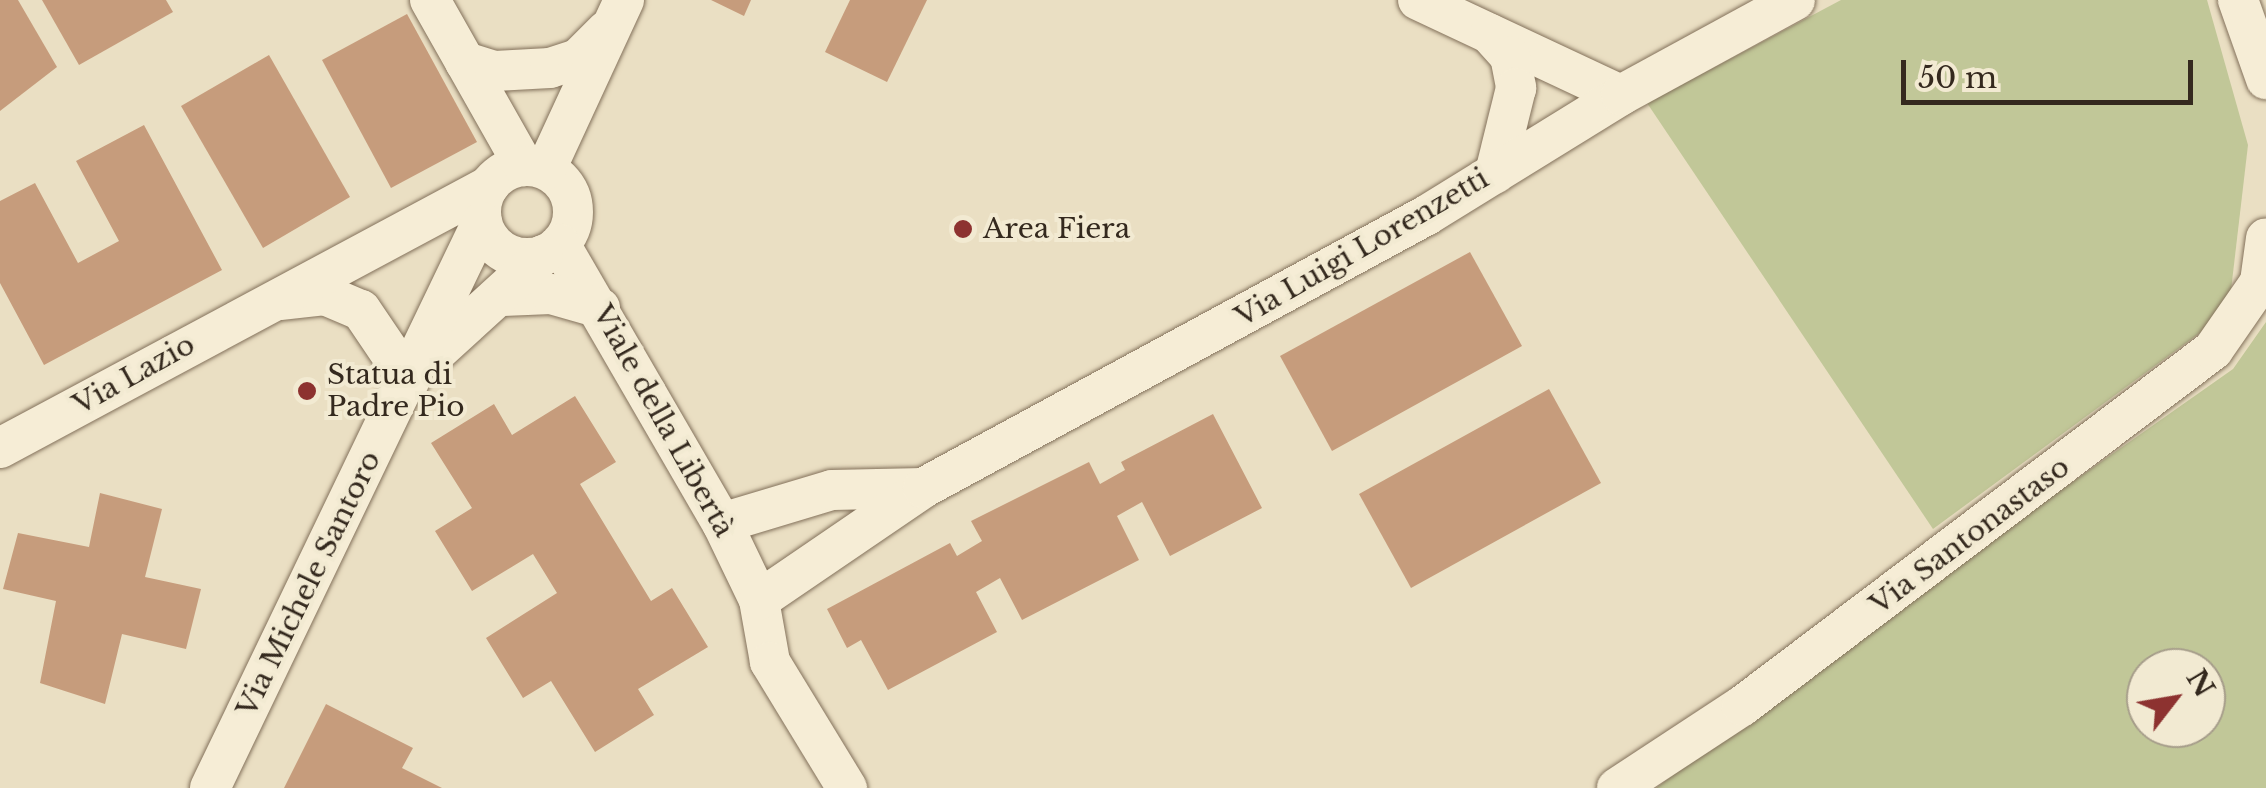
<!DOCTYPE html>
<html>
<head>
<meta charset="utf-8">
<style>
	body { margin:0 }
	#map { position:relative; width:2266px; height:788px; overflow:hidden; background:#eadfc3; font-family:"Libre Baskerville",serif }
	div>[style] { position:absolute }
	.green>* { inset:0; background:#c1c798 }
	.building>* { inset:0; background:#c69c7c }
	.roads { filter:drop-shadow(0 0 2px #83715b) drop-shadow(0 0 2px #83715b) }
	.minor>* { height:40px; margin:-20px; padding:0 20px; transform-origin:20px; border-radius:20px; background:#f6edd6 }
	.minor>.ring { margin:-20px; padding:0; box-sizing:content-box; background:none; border:40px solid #f6edd6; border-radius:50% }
	.dots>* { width:28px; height:28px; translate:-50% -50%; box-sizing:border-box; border:5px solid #f2ead2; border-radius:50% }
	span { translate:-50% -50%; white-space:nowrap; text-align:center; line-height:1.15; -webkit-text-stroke:8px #f2ead2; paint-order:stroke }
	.poi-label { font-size:28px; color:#34291e }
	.left { translate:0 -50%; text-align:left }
	.street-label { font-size:28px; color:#34291e }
	.north { position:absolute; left:2126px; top:648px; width:100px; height:100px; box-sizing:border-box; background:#f2ead2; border:2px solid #a69d8a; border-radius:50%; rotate:59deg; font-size:28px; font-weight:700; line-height:40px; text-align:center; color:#34291e }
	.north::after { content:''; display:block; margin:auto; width:35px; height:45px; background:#8d3230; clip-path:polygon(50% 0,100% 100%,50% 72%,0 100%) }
	.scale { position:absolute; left:1901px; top:60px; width:292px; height:45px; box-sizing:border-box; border:5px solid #34291e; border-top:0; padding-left:12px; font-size:30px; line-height:35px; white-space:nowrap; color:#34291e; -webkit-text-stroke:8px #f2ead2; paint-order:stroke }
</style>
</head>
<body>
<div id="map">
	<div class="green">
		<div style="clip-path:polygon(1841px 0,2207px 0,2248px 145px,2231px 290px,2201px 332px,1933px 529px,1647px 103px)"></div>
		<div style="clip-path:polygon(evenodd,2266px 322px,2266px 788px,1656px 788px,1956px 564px,2233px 369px,2266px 322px,2146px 668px,2206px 668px,2206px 728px,2146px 728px,2146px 668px)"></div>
	</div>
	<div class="building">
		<div style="clip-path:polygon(0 0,18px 0,57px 67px,0 111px)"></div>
		<div style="clip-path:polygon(42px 0,166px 0,173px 12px,79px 65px)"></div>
		<div style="clip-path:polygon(711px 0,751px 0,744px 16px)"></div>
		<div style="clip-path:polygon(850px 0,927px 0,887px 82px,825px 52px)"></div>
		<div style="clip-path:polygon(407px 14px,477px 142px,391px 188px,322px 60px)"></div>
		<div style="clip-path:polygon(269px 55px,350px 197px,263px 248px,181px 106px)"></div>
		<div style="clip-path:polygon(144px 125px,222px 270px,44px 365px,0 283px,0 201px,35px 183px,78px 263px,119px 241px,76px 161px)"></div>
		<div style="clip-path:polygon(1470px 252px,1522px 346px,1332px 451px,1280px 356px)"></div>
		<div style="clip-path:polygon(1549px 389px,1601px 483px,1411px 588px,1359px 494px)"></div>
		<div style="clip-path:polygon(575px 396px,616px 462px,580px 484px,651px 601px,672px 588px,708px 647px,638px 689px,654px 715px,595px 752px,551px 681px,523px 698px,486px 638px,557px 593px,533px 554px,472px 591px,435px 531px,472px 508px,431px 443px,494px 404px,512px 435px)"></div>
		<div style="clip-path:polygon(1213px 414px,1262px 508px,1170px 556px,1142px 502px,1117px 516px,1139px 560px,1022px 620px,1000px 578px,976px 592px,997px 632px,888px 690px,861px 640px,847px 648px,827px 609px,950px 543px,957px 556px,982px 541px,971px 521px,1089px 462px,1100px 484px,1125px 470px,1121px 462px)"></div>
		<div style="clip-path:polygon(100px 493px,162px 509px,145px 577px,201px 589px,186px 649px,122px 634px,105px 704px,40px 683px,56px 601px,3px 589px,18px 533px,89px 547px)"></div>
		<div style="clip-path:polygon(326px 704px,413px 748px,402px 768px,442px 788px,284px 788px)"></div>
	</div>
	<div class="roads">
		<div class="minor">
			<div style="left:430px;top:0;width:191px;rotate:60.5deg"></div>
			<div style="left:1418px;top:0;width:224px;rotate:25.1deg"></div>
			<div style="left:2238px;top:0;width:84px;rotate:70.5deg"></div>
			<div style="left:1490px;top:34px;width:30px;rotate:48deg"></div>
			<div style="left:1510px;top:56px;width:33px;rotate:79deg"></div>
			<div style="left:1516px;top:88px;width:88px;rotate:103.9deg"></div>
			<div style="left:465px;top:62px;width:31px;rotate:17deg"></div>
			<div style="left:495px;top:71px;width:55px;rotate:-3.1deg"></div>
			<div style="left:550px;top:68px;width:29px;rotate:-18deg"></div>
			<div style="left:578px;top:59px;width:40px;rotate:-45deg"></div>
			<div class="ring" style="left:481px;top:166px;width:52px;height:52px"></div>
			<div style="left:546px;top:169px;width:186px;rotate:-65.2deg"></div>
			<div style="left:560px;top:244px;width:323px;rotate:59.9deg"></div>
			<div style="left:722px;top:523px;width:85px;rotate:64.3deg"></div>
			<div style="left:759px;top:600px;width:63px;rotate:79.9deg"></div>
			<div style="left:770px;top:662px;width:148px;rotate:58.6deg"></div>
			<div style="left:503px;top:296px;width:48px;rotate:-2.4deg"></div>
			<div style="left:551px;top:294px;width:51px;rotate:15.9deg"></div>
			<div style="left:282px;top:300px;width:43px;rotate:-6.6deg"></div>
			<div style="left:325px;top:295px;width:39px;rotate:23deg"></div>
			<div style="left:361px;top:310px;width:86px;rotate:55.9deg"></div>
			<div style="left:432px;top:356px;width:150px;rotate:-42.3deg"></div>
			<div style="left:0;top:448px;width:555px;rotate:-28.18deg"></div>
			<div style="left:722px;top:523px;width:115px;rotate:-16.7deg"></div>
			<div style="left:832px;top:490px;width:91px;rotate:-1.3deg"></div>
			<div style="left:759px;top:600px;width:199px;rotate:-34.3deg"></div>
			<div style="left:923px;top:488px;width:573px;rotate:-28.44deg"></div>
			<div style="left:1427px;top:215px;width:228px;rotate:-31.7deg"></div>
			<div style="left:1621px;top:95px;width:198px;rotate:-28.6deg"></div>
			<div style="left:210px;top:788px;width:628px;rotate:-64.33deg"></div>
			<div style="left:1617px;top:788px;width:149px;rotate:-33.3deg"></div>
			<div style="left:1742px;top:706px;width:590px;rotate:-37.08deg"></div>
			<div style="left:2213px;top:350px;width:83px;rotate:-55.3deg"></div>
			<div style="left:2260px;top:282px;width:44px;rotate:-82.2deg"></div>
		</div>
	</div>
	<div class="dots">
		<div style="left:963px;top:229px;background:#8d3230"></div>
		<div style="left:307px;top:391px;background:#8d3230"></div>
	</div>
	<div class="poi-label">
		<span class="left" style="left:983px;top:229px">Area Fiera</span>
		<span class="left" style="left:327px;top:391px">Statua di<br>Padre Pio</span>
	</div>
	<div class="street-label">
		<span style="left:1362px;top:248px;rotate:-30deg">Via Luigi Lorenzetti</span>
		<span style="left:134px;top:375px;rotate:-29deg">Via Lazio</span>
		<span style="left:663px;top:421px;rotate:61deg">Viale della Libertà</span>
		<span style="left:1970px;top:536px;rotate:-37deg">Via Santonastaso</span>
		<span style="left:309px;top:584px;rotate:-64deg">Via Michele Santoro</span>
	</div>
	<div class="north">N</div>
	<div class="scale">50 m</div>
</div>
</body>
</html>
